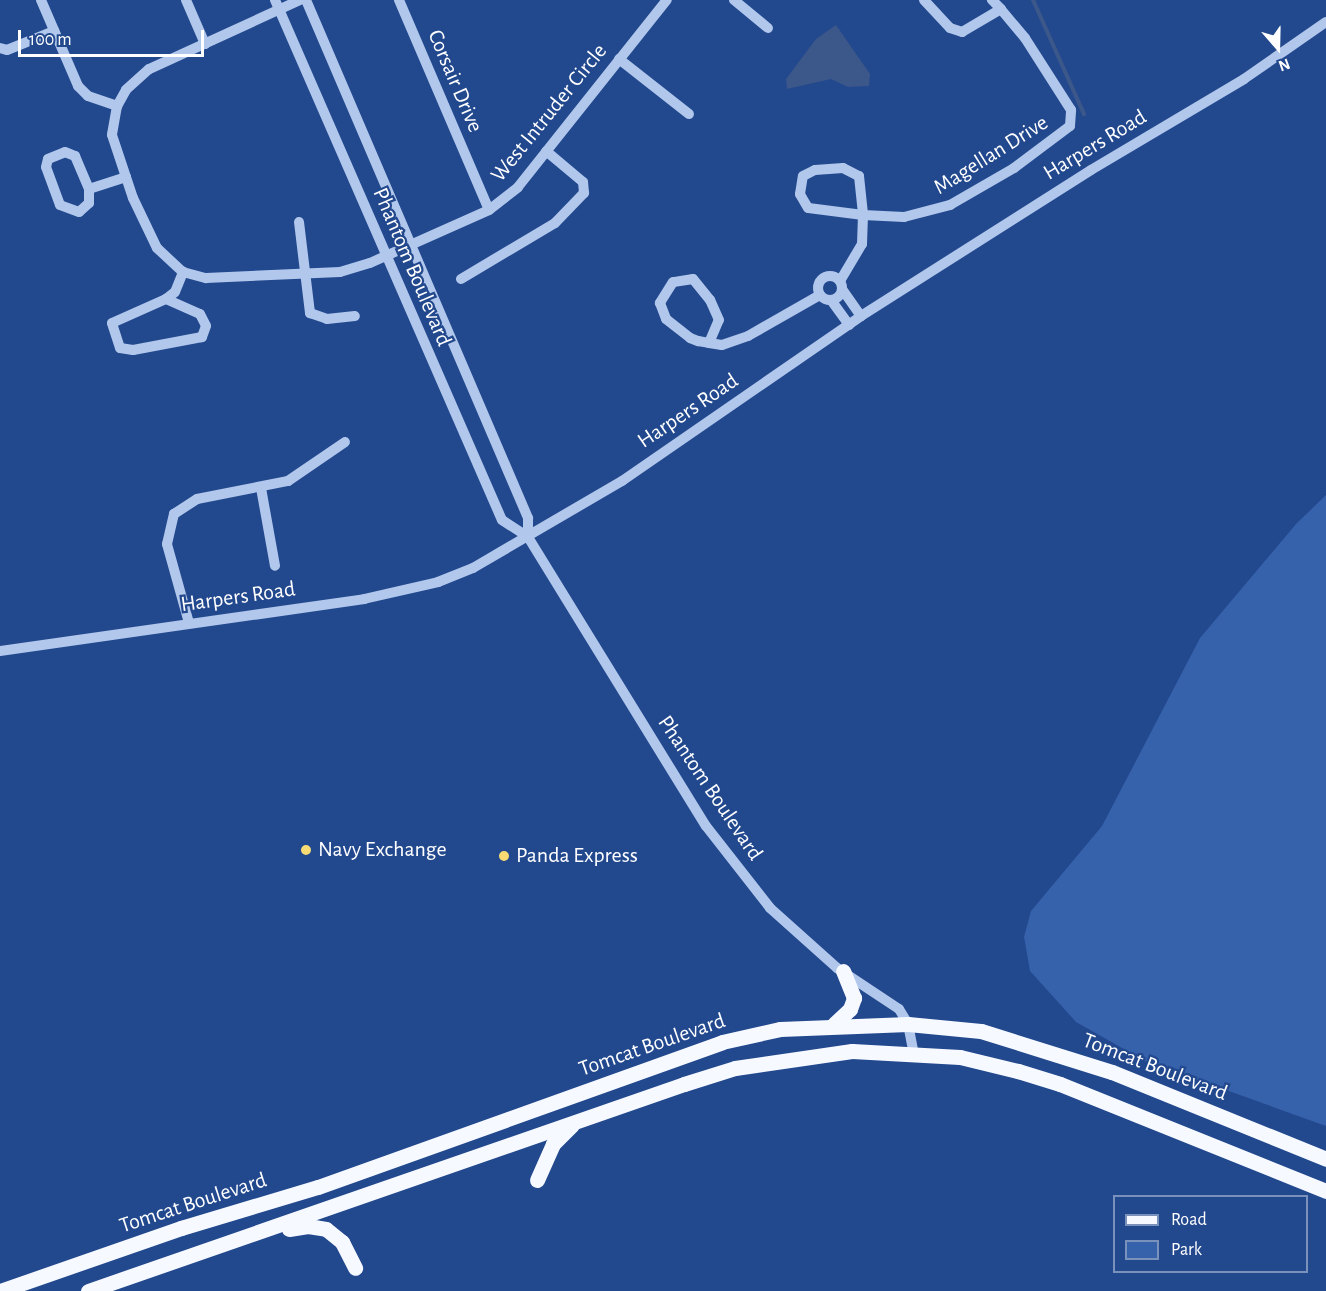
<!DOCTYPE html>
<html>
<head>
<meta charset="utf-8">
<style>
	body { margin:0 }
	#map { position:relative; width:1326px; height:1291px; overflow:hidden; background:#22488e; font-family:"Alegreya Sans",sans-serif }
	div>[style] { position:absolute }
	.green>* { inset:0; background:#3661ab }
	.water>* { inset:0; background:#3c578a }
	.stream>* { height:4px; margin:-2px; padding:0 2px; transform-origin:2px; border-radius:2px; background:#3c578a }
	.minor>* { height:10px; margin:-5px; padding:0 5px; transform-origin:5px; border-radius:5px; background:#b1c7ec }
	.minor>.ring { margin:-5px; padding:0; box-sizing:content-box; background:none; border:10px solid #b1c7ec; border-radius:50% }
	.major>* { height:15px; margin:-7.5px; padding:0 7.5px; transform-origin:7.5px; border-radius:7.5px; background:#f6f9ff }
	.dots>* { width:16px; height:16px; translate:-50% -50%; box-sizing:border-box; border:3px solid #22488e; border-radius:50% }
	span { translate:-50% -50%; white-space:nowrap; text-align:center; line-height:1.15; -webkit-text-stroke:4.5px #22488e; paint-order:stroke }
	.street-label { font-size:22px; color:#fff }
	.poi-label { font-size:22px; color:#fff }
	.left { translate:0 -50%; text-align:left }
	.legend { position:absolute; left:1113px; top:1195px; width:195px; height:78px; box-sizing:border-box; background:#22488e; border:2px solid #7a91bb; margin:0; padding:8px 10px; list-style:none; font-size:18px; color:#fff }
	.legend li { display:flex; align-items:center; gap:12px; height:30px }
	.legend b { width:30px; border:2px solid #7a91bb }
	.north { position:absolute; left:1248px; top:18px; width:60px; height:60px; -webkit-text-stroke:4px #22488e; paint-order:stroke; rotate:160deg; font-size:16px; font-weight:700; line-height:24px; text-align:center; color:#fff }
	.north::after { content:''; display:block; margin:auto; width:21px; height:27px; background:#fff; clip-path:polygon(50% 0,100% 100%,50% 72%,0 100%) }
	.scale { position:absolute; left:18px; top:30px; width:186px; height:27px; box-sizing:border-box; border:3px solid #fff; border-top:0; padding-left:8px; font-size:18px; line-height:21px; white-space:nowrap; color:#fff; -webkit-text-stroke:4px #22488e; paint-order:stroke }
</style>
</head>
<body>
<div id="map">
	<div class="green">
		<div style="clip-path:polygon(1326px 495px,1326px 1126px,1145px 1061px,1076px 1022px,1030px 971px,1024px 937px,1031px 911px,1102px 826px,1200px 638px,1296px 524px)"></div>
	</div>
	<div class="water">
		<div style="clip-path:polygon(836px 25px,870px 74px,869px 86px,848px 87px,831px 79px,787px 89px,786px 79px,816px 39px)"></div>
	</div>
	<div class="stream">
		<div style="left:1033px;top:0;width:125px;rotate:65.9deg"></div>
	</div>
	<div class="minor">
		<div style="left:41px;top:0;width:94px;rotate:66.7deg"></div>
		<div style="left:78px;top:86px;width:14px;rotate:45deg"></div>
		<div style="left:88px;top:96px;width:31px;rotate:19deg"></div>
		<div style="left:186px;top:0;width:48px;rotate:66.6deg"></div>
		<div style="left:275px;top:0;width:567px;rotate:66.42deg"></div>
		<div style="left:502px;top:520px;width:31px;rotate:33deg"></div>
		<div style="left:300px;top:0;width:166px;rotate:155.4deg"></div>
		<div style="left:149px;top:69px;width:31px;rotate:138deg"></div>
		<div style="left:126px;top:90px;width:18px;rotate:119deg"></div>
		<div style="left:117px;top:106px;width:29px;rotate:100deg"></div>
		<div style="left:112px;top:135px;width:66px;rotate:71.6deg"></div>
		<div style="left:133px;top:198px;width:55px;rotate:64.4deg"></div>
		<div style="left:157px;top:248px;width:35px;rotate:43deg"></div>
		<div style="left:183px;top:272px;width:24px;rotate:15deg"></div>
		<div style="left:206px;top:278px;width:134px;rotate:-2.6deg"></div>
		<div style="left:340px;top:272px;width:31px;rotate:-17deg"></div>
		<div style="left:370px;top:263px;width:130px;rotate:-24deg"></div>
		<div style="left:489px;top:210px;width:37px;rotate:-38deg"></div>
		<div style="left:518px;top:187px;width:239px;rotate:-51.5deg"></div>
		<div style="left:306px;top:0;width:564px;rotate:66.8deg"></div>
		<div style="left:528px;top:518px;width:19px;rotate:90deg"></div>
		<div style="left:528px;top:537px;width:339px;rotate:58.4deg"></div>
		<div style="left:706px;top:826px;width:104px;rotate:52deg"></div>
		<div style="left:770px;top:908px;width:90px;rotate:41.8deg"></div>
		<div style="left:837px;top:968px;width:74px;rotate:33.5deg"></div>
		<div style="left:899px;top:1009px;width:17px;rotate:59deg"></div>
		<div style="left:908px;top:1024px;width:31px;rotate:79deg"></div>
		<div style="left:399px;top:0;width:228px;rotate:66.8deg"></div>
		<div style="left:734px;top:0;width:44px;rotate:39.5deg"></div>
		<div style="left:924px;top:0;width:38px;rotate:47deg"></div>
		<div style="left:950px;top:28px;width:13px;rotate:18deg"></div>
		<div style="left:962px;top:32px;width:45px;rotate:-30.5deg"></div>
		<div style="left:1001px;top:9px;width:13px;rotate:-135deg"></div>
		<div style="left:0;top:48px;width:7px;rotate:16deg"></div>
		<div style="left:7px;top:50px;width:51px;rotate:-22deg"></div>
		<div style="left:619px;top:59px;width:89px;rotate:38.2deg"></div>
		<div style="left:65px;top:152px;width:11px;rotate:22deg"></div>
		<div style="left:75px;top:156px;width:36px;rotate:67deg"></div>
		<div style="left:89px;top:189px;width:14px;rotate:90deg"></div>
		<div style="left:89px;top:203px;width:13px;rotate:138deg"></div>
		<div style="left:79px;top:212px;width:20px;rotate:-160deg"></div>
		<div style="left:60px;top:205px;width:40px;rotate:-110.2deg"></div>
		<div style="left:46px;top:167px;width:8px;rotate:-76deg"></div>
		<div style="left:48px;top:159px;width:18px;rotate:-22deg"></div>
		<div style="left:843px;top:168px;width:18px;rotate:27deg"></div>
		<div style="left:859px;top:176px;width:39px;rotate:84deg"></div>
		<div style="left:863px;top:215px;width:55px;rotate:-172.7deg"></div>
		<div style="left:808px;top:208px;width:16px;rotate:-120deg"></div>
		<div style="left:800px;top:194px;width:18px;rotate:-81deg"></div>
		<div style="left:803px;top:176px;width:13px;rotate:-27deg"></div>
		<div style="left:815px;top:170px;width:28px;rotate:-4deg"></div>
		<div style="left:89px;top:189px;width:39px;rotate:-18deg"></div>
		<div style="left:299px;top:222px;width:92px;rotate:83.1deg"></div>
		<div style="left:310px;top:313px;width:18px;rotate:19deg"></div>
		<div style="left:327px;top:319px;width:28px;rotate:-6deg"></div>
		<div class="ring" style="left:818px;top:276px;width:14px;height:14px"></div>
		<div style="left:461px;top:279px;width:109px;rotate:-30.8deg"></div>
		<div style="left:555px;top:223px;width:42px;rotate:-46deg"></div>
		<div style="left:584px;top:193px;width:11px;rotate:-95deg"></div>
		<div style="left:583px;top:182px;width:48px;rotate:-140deg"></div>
		<div style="left:840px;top:281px;width:43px;rotate:-59.3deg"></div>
		<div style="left:862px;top:244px;width:29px;rotate:-88deg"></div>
		<div style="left:863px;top:215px;width:41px;rotate:2.8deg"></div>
		<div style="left:904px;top:217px;width:48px;rotate:-14.6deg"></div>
		<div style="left:950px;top:205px;width:74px;rotate:-30deg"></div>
		<div style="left:1014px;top:168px;width:70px;rotate:-36.9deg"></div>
		<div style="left:1070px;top:126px;width:16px;rotate:-86deg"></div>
		<div style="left:1071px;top:110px;width:85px;rotate:-122.6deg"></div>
		<div style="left:1025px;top:38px;width:38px;rotate:-130deg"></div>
		<div style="left:842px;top:289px;width:33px;rotate:55deg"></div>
		<div style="left:166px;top:299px;width:37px;rotate:24deg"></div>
		<div style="left:200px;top:314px;width:13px;rotate:63deg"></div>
		<div style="left:206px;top:326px;width:12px;rotate:110deg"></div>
		<div style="left:202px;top:337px;width:70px;rotate:169.3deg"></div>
		<div style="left:133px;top:350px;width:13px;rotate:-171deg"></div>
		<div style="left:120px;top:348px;width:26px;rotate:-108deg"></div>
		<div style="left:112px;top:323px;width:59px;rotate:-24deg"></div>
		<div style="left:166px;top:299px;width:11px;rotate:-38deg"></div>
		<div style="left:175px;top:292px;width:22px;rotate:-68deg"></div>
		<div style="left:831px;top:300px;width:31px;rotate:54deg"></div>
		<div style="left:709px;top:343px;width:25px;rotate:-67deg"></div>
		<div style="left:719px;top:320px;width:22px;rotate:-114deg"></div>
		<div style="left:710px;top:300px;width:27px;rotate:-129deg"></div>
		<div style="left:693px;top:279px;width:20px;rotate:171deg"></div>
		<div style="left:673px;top:282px;width:25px;rotate:122deg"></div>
		<div style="left:660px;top:303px;width:17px;rotate:69deg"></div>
		<div style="left:666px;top:319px;width:31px;rotate:38deg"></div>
		<div style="left:690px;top:338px;width:9px;rotate:21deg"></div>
		<div style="left:698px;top:341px;width:11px;rotate:10deg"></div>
		<div style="left:709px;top:343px;width:13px;rotate:9deg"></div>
		<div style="left:722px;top:345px;width:28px;rotate:-19deg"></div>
		<div style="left:748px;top:336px;width:83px;rotate:-29.7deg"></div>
		<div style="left:261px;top:488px;width:79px;rotate:79.8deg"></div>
		<div style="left:189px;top:623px;width:82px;rotate:-105.6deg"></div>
		<div style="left:167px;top:544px;width:31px;rotate:-77deg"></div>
		<div style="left:174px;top:514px;width:27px;rotate:-33deg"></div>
		<div style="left:197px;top:499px;width:93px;rotate:-11.2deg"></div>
		<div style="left:288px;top:481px;width:69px;rotate:-34.4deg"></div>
		<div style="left:0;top:651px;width:368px;rotate:-8.1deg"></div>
		<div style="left:364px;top:599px;width:76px;rotate:-12.9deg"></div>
		<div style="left:438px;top:582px;width:38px;rotate:-22deg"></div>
		<div style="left:473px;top:568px;width:173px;rotate:-30.3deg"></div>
		<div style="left:622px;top:481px;width:290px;rotate:-34.6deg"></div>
		<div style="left:861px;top:316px;width:272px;rotate:-32.4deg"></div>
		<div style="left:1091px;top:170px;width:178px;rotate:-30.7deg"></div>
		<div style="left:1244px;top:79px;width:100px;rotate:-34.8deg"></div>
	</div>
	<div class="major">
		<div style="left:834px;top:1024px;width:22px;rotate:-43deg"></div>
		<div style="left:850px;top:1009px;width:12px;rotate:-70deg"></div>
		<div style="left:854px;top:998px;width:29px;rotate:-112deg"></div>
		<div style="left:537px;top:1180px;width:39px;rotate:-66deg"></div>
		<div style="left:553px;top:1144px;width:27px;rotate:-45deg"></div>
		<div style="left:289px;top:1229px;width:19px;rotate:-9deg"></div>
		<div style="left:308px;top:1226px;width:18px;rotate:9deg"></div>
		<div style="left:326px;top:1229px;width:21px;rotate:39deg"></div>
		<div style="left:342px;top:1242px;width:29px;rotate:63deg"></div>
		<div style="left:0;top:1291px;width:192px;rotate:-19.2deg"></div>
		<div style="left:181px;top:1228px;width:143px;rotate:-16.7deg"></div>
		<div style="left:318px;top:1187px;width:429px;rotate:-19.7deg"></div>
		<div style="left:722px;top:1042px;width:59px;rotate:-12.6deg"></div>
		<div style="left:780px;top:1029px;width:128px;rotate:-2.2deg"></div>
		<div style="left:908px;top:1024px;width:73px;rotate:5.5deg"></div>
		<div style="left:981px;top:1031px;width:137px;rotate:17.4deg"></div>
		<div style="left:1112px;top:1072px;width:231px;rotate:22.1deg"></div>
		<div style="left:88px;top:1291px;width:631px;rotate:-19.15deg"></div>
		<div style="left:684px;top:1084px;width:53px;rotate:-17.4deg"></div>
		<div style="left:735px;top:1068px;width:118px;rotate:-8.3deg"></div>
		<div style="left:852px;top:1051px;width:108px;rotate:3.2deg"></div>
		<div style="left:960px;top:1057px;width:60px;rotate:13.6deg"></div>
		<div style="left:1018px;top:1071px;width:44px;rotate:17.2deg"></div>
		<div style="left:1060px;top:1084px;width:287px;rotate:21.9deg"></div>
	</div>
	<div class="dots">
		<div style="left:306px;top:850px;background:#f8dc73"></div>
		<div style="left:504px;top:856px;background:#f8dc73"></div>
	</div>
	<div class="street-label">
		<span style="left:455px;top:81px;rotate:67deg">Corsair Drive</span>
		<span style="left:549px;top:113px;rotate:-51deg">West Intruder Circle</span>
		<span style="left:1095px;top:145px;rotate:-31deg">Harpers Road</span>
		<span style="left:991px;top:155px;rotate:-32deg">Magellan Drive</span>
		<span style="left:412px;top:267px;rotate:67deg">Phantom Boulevard</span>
		<span style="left:688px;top:411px;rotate:-34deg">Harpers Road</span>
		<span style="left:238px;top:597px;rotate:-8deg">Harpers Road</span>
		<span style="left:710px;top:788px;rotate:56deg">Phantom Boulevard</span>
		<span style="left:652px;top:1045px;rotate:-19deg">Tomcat Boulevard</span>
		<span style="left:1155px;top:1067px;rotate:21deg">Tomcat Boulevard</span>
		<span style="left:193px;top:1203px;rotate:-18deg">Tomcat Boulevard</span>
	</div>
	<div class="poi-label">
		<span class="left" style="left:318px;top:850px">Navy Exchange</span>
		<span class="left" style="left:516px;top:856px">Panda Express</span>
	</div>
	<ul class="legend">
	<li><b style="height:8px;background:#f6f9ff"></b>Road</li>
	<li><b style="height:16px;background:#3661ab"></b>Park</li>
	</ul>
	<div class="north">N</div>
	<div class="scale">100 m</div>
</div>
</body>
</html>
